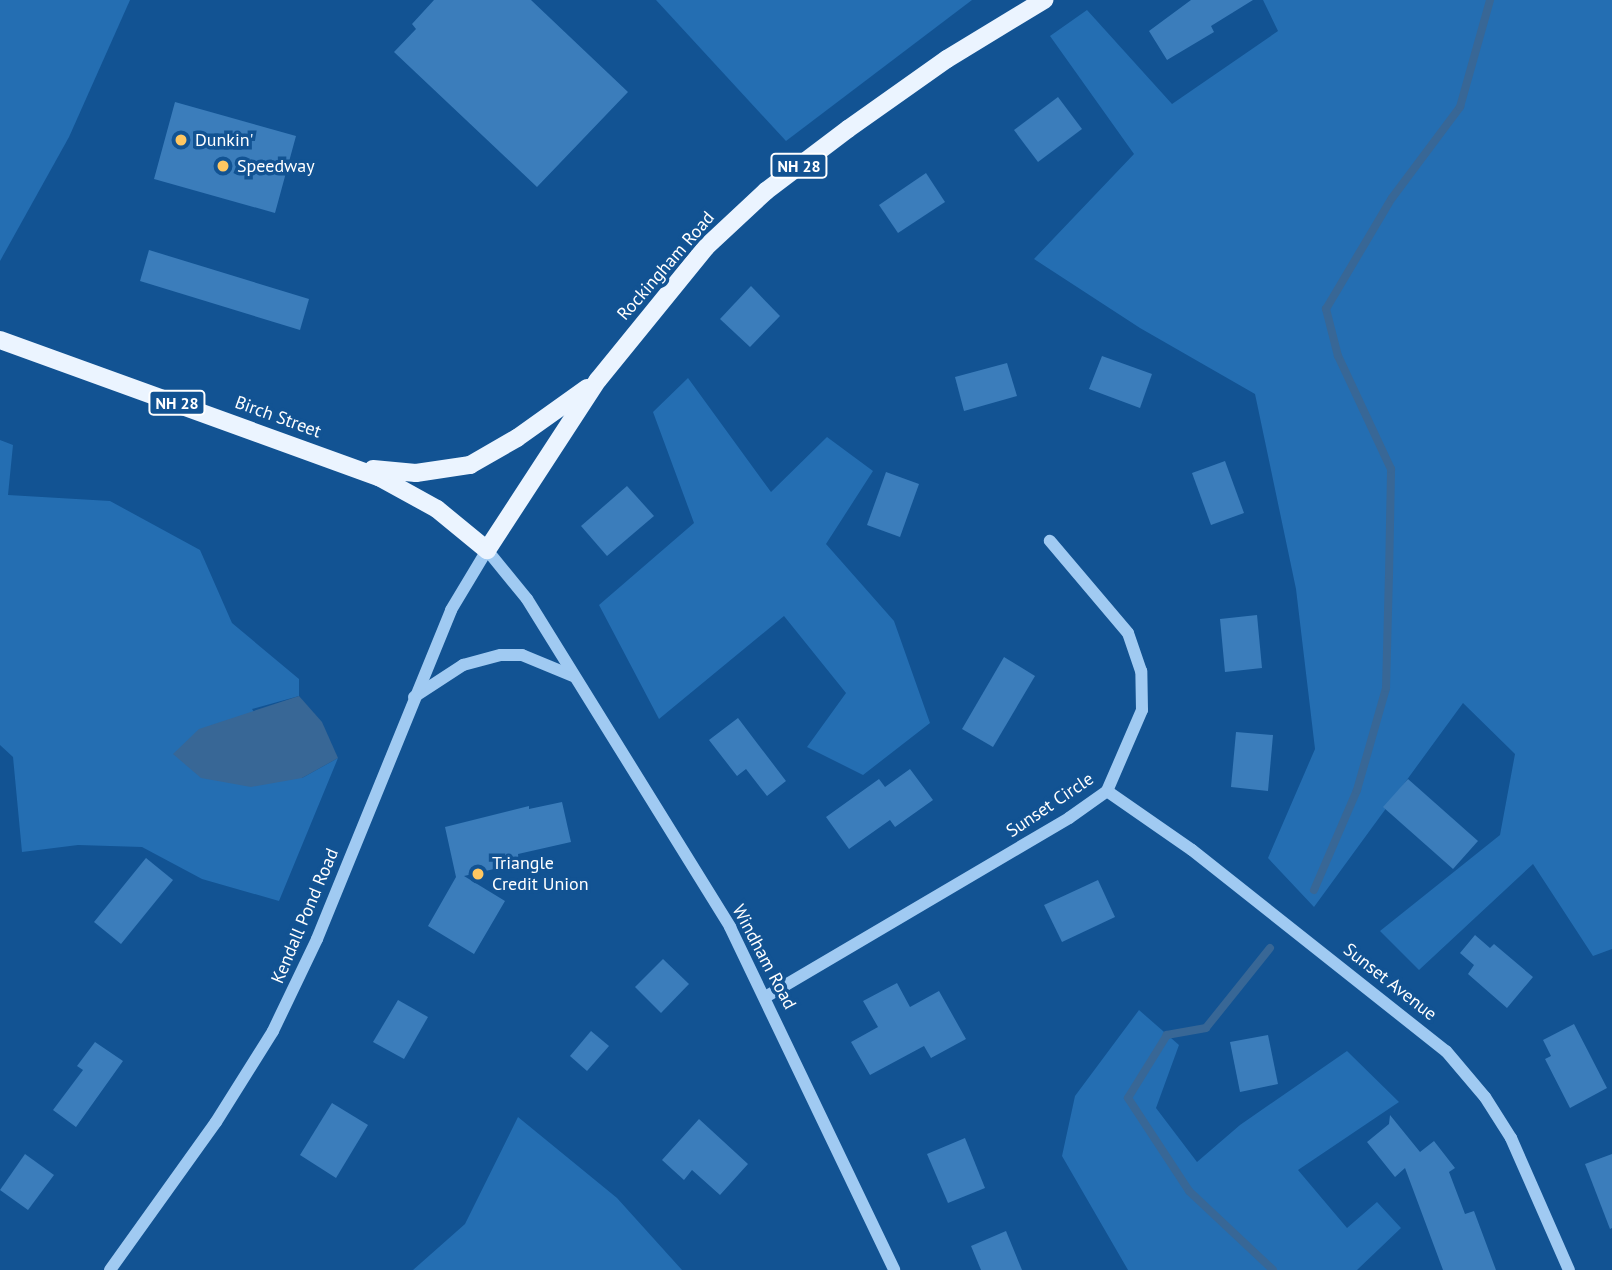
<!DOCTYPE html>
<html>
<head>
<meta charset="utf-8">
<style>
	body { margin:0 }
	#map { position:relative; width:1612px; height:1270px; overflow:hidden; background:#125393; font-family:"PT Sans",sans-serif }
	div>[style] { position:absolute }
	.green>* { inset:0; background:#246eb2 }
	.water>* { inset:0; background:#386796 }
	.stream>* { height:8px; margin:-4px; padding:0 4px; transform-origin:4px; border-radius:4px; background:#386796 }
	.building>* { inset:0; background:#3b7dbb }
	.minor>* { height:12px; margin:-6px; padding:0 6px; transform-origin:6px; border-radius:6px; background:#a0caf2 }
	.major>* { height:18px; margin:-9px; padding:0 9px; transform-origin:9px; border-radius:9px; background:#ebf4ff }
	.dots>* { width:19px; height:19px; translate:-50% -50%; box-sizing:border-box; border:4px solid #125393; border-radius:50% }
	span { translate:-50% -50%; white-space:nowrap; text-align:center; line-height:1.15; -webkit-text-stroke:7px #125393; paint-order:stroke }
	.shield-label span { padding:2px 5px; background:#125393; border:2px solid; border-radius:5px; -webkit-text-stroke-width:0 }
	.shield-label { font-size:16px; color:#fff; font-weight:700 }
	.poi-label { font-size:18px; color:#fff }
	.left { translate:0 -50%; text-align:left }
	.street-label { font-size:18px; color:#fff }
</style>
</head>
<body>
<div id="map">
	<div class="green">
		<div style="clip-path:polygon(0 0,130px 0,69px 137px,0 261px)"></div>
		<div style="clip-path:polygon(656px 0,972px 0,786px 141px)"></div>
		<div style="clip-path:polygon(1263px 0,1612px 0,1612px 949px,1593px 956px,1533px 864px,1419px 970px,1380px 931px,1500px 835px,1515px 754px,1463px 703px,1314px 907px,1268px 858px,1315px 749px,1296px 589px,1255px 394px,1140px 328px,1034px 259px,1134px 154px,1050px 36px,1087px 10px,1172px 104px,1278px 31px)"></div>
		<div style="clip-path:polygon(688px 378px,771px 492px,827px 437px,873px 471px,826px 544px,894px 621px,930px 723px,863px 775px,807px 747px,846px 693px,784px 616px,659px 719px,599px 605px,694px 523px,653px 412px)"></div>
		<div style="clip-path:polygon(0 440px,13px 445px,8px 495px,110px 501px,200px 550px,232px 623px,299px 679px,299px 696px,252px 709px,302px 778px,338px 758px,279px 901px,202px 879px,142px 847px,78px 845px,22px 852px,13px 757px,0 745px)"></div>
		<div style="clip-path:polygon(1139px 1010px,1179px 1045px,1156px 1108px,1197px 1162px,1240px 1125px,1347px 1051px,1399px 1102px,1298px 1170px,1347px 1228px,1377px 1202px,1401px 1228px,1357px 1270px,1128px 1270px,1062px 1156px,1075px 1096px)"></div>
		<div style="clip-path:polygon(518px 1117px,617px 1198px,682px 1270px,413px 1270px,465px 1224px)"></div>
	</div>
	<div class="water">
		<div style="clip-path:polygon(299px 696px,322px 722px,338px 758px,302px 778px,251px 787px,201px 778px,173px 754px,199px 729px)"></div>
	</div>
	<div class="stream">
		<div style="left:1314px;top:890px;width:109px;rotate:-66.7deg"></div>
		<div style="left:1357px;top:790px;width:106px;rotate:-74.1deg"></div>
		<div style="left:1386px;top:688px;width:112px;rotate:-88.5deg"></div>
		<div style="left:1389px;top:576px;width:107px;rotate:-88.9deg"></div>
		<div style="left:1391px;top:469px;width:125px;rotate:-115.1deg"></div>
		<div style="left:1338px;top:356px;width:49px;rotate:-104.3deg"></div>
		<div style="left:1326px;top:309px;width:129px;rotate:-59.3deg"></div>
		<div style="left:1392px;top:198px;width:114px;rotate:-53.2deg"></div>
		<div style="left:1460px;top:107px;width:111px;rotate:-74.3deg"></div>
		<div style="left:1270px;top:948px;width:102px;rotate:128.7deg"></div>
		<div style="left:1206px;top:1028px;width:40px;rotate:170deg"></div>
		<div style="left:1167px;top:1035px;width:74px;rotate:121.8deg"></div>
		<div style="left:1128px;top:1098px;width:111px;rotate:56.7deg"></div>
		<div style="left:1189px;top:1191px;width:115px;rotate:43.2deg"></div>
	</div>
	<div class="building">
		<div style="clip-path:polygon(434px 0,531px 0,628px 92px,537px 187px,394px 52px,416px 29px,412px 24px)"></div>
		<div style="clip-path:polygon(1191px 0,1253px 0,1211px 26px,1214px 32px,1167px 60px,1149px 31px)"></div>
		<div style="clip-path:polygon(1058px 97px,1082px 129px,1038px 162px,1014px 130px)"></div>
		<div style="clip-path:polygon(175px 102px,296px 136px,275px 213px,154px 179px)"></div>
		<div style="clip-path:polygon(926px 173px,945px 202px,898px 233px,879px 205px)"></div>
		<div style="clip-path:polygon(149px 250px,309px 299px,300px 330px,140px 281px)"></div>
		<div style="clip-path:polygon(751px 286px,780px 316px,750px 347px,720px 319px)"></div>
		<div style="clip-path:polygon(1102px 356px,1152px 374px,1140px 408px,1089px 389px)"></div>
		<div style="clip-path:polygon(1007px 363px,1017px 396px,964px 411px,955px 377px)"></div>
		<div style="clip-path:polygon(1225px 461px,1244px 513px,1211px 525px,1192px 473px)"></div>
		<div style="clip-path:polygon(886px 472px,919px 484px,900px 537px,867px 525px)"></div>
		<div style="clip-path:polygon(627px 486px,654px 516px,607px 556px,581px 526px)"></div>
		<div style="clip-path:polygon(1257px 615px,1262px 668px,1225px 672px,1220px 619px)"></div>
		<div style="clip-path:polygon(1004px 657px,1035px 676px,993px 747px,962px 729px)"></div>
		<div style="clip-path:polygon(738px 718px,786px 781px,767px 796px,746px 769px,737px 776px,709px 740px)"></div>
		<div style="clip-path:polygon(1236px 732px,1273px 735px,1268px 791px,1231px 787px)"></div>
		<div style="clip-path:polygon(910px 769px,933px 800px,895px 827px,890px 820px,849px 849px,826px 817px,879px 779px,885px 787px)"></div>
		<div style="clip-path:polygon(1408px 779px,1478px 841px,1453px 869px,1383px 807px)"></div>
		<div style="clip-path:polygon(562px 802px,571px 842px,518px 854px,519px 863px,464px 876px,505px 901px,474px 954px,428px 926px,456px 877px,445px 827px,529px 806px,529px 809px)"></div>
		<div style="clip-path:polygon(146px 858px,173px 880px,121px 944px,94px 922px)"></div>
		<div style="clip-path:polygon(1098px 880px,1115px 917px,1062px 942px,1044px 905px)"></div>
		<div style="clip-path:polygon(1475px 935px,1490px 948px,1494px 944px,1533px 977px,1507px 1008px,1468px 974px,1474px 965px,1460px 953px)"></div>
		<div style="clip-path:polygon(663px 959px,689px 984px,661px 1013px,635px 987px)"></div>
		<div style="clip-path:polygon(897px 983px,910px 1007px,939px 991px,966px 1039px,931px 1058px,924px 1046px,870px 1075px,851px 1042px,878px 1027px,863px 1001px)"></div>
		<div style="clip-path:polygon(398px 1000px,428px 1017px,404px 1059px,373px 1042px)"></div>
		<div style="clip-path:polygon(1574px 1024px,1607px 1088px,1570px 1108px,1545px 1059px,1551px 1056px,1543px 1040px)"></div>
		<div style="clip-path:polygon(591px 1031px,609px 1046px,587px 1071px,570px 1056px)"></div>
		<div style="clip-path:polygon(1268px 1035px,1278px 1084px,1240px 1092px,1230px 1042px)"></div>
		<div style="clip-path:polygon(95px 1042px,123px 1061px,76px 1127px,53px 1110px,83px 1070px,77px 1066px)"></div>
		<div style="clip-path:polygon(332px 1103px,368px 1125px,336px 1178px,300px 1155px)"></div>
		<div style="clip-path:polygon(1390px 1115px,1420px 1152px,1434px 1141px,1455px 1168px,1449px 1172px,1465px 1214px,1474px 1211px,1496px 1270px,1443px 1270px,1405px 1168px,1395px 1177px,1367px 1142px,1389px 1124px)"></div>
		<div style="clip-path:polygon(699px 1119px,748px 1164px,720px 1195px,692px 1170px,684px 1180px,662px 1160px)"></div>
		<div style="clip-path:polygon(965px 1138px,985px 1188px,948px 1203px,927px 1154px)"></div>
		<div style="clip-path:polygon(25px 1154px,54px 1175px,28px 1210px,0 1190px)"></div>
		<div style="clip-path:polygon(1612px 1154px,1612px 1228px,1610px 1229px,1585px 1164px)"></div>
		<div style="clip-path:polygon(1006px 1231px,1022px 1270px,981px 1270px,971px 1246px)"></div>
	</div>
	<div class="minor">
		<div style="left:414px;top:697px;width:59px;rotate:-33.1deg"></div>
		<div style="left:463px;top:665px;width:39px;rotate:-15deg"></div>
		<div style="left:501px;top:655px;width:21px"></div>
		<div style="left:522px;top:655px;width:55px;rotate:22.4deg"></div>
		<div style="left:1107px;top:791px;width:103px;rotate:34.8deg"></div>
		<div style="left:1192px;top:850px;width:324px;rotate:38.4deg"></div>
		<div style="left:1446px;top:1051px;width:60px;rotate:49.7deg"></div>
		<div style="left:1485px;top:1097px;width:49px;rotate:57.6deg"></div>
		<div style="left:1511px;top:1138px;width:144px;rotate:66.3deg"></div>
		<div style="left:767px;top:996px;width:351px;rotate:-30.5deg"></div>
		<div style="left:1069px;top:818px;width:47px;rotate:-35.4deg"></div>
		<div style="left:1107px;top:791px;width:88px;rotate:-66.6deg"></div>
		<div style="left:1142px;top:710px;width:39px;rotate:-91deg"></div>
		<div style="left:1141px;top:671px;width:40px;rotate:-108.9deg"></div>
		<div style="left:1128px;top:633px;width:121px;rotate:-130.3deg"></div>
		<div style="left:110px;top:1270px;width:182px;rotate:-54.4deg"></div>
		<div style="left:216px;top:1122px;width:107px;rotate:-57.9deg"></div>
		<div style="left:273px;top:1031px;width:102px;rotate:-64.4deg"></div>
		<div style="left:317px;top:939px;width:355px;rotate:-67.8deg"></div>
		<div style="left:451px;top:610px;width:70px;rotate:-59deg"></div>
		<div style="left:487px;top:550px;width:63px;rotate:50.8deg"></div>
		<div style="left:527px;top:599px;width:386px;rotate:58.2deg"></div>
		<div style="left:730px;top:927px;width:380px;rotate:64.4deg"></div>
	</div>
	<div class="major">
		<div style="left:0;top:340px;width:403px;rotate:19.9deg"></div>
		<div style="left:379px;top:477px;width:66px;rotate:28.9deg"></div>
		<div style="left:437px;top:509px;width:65px;rotate:39.4deg"></div>
		<div style="left:487px;top:550px;width:203px;rotate:-56.9deg"></div>
		<div style="left:598px;top:380px;width:171px;rotate:-50.9deg"></div>
		<div style="left:706px;top:247px;width:82px;rotate:-43deg"></div>
		<div style="left:766px;top:191px;width:103px;rotate:-37.1deg"></div>
		<div style="left:848px;top:129px;width:121px;rotate:-35.3deg"></div>
		<div style="left:947px;top:59px;width:114px;rotate:-31.3deg"></div>
		<div style="left:373px;top:469px;width:43px;rotate:5.3deg"></div>
		<div style="left:416px;top:473px;width:55px;rotate:-8.4deg"></div>
		<div style="left:470px;top:465px;width:54px;rotate:-29.9deg"></div>
		<div style="left:517px;top:438px;width:86px;rotate:-35.5deg"></div>
	</div>
	<div class="dots">
		<div style="left:181px;top:140px;background:#ffc761"></div>
		<div style="left:223px;top:166px;background:#ffc761"></div>
		<div style="left:478px;top:874px;background:#ffc761"></div>
	</div>
	<div class="shield-label">
		<span style="left:799px;top:166px">NH 28</span>
		<span style="left:177px;top:403px">NH 28</span>
	</div>
	<div class="poi-label">
		<span class="left" style="left:195px;top:140px">Dunkin'</span>
		<span class="left" style="left:237px;top:166px">Speedway</span>
		<span class="left" style="left:492px;top:874px">Triangle<br>Credit Union</span>
	</div>
	<div class="street-label">
		<span style="left:666px;top:266px;rotate:-49deg">Rockingham Road</span>
		<span style="left:278px;top:417px;rotate:20deg">Birch Street</span>
		<span style="left:1050px;top:805px;rotate:-34deg">Sunset Circle</span>
		<span style="left:305px;top:916px;rotate:-67deg">Kendall Pond Road</span>
		<span style="left:764px;top:957px;rotate:62deg">Windham Road</span>
		<span style="left:1390px;top:982px;rotate:38deg">Sunset Avenue</span>
	</div>
</div>
</body>
</html>
